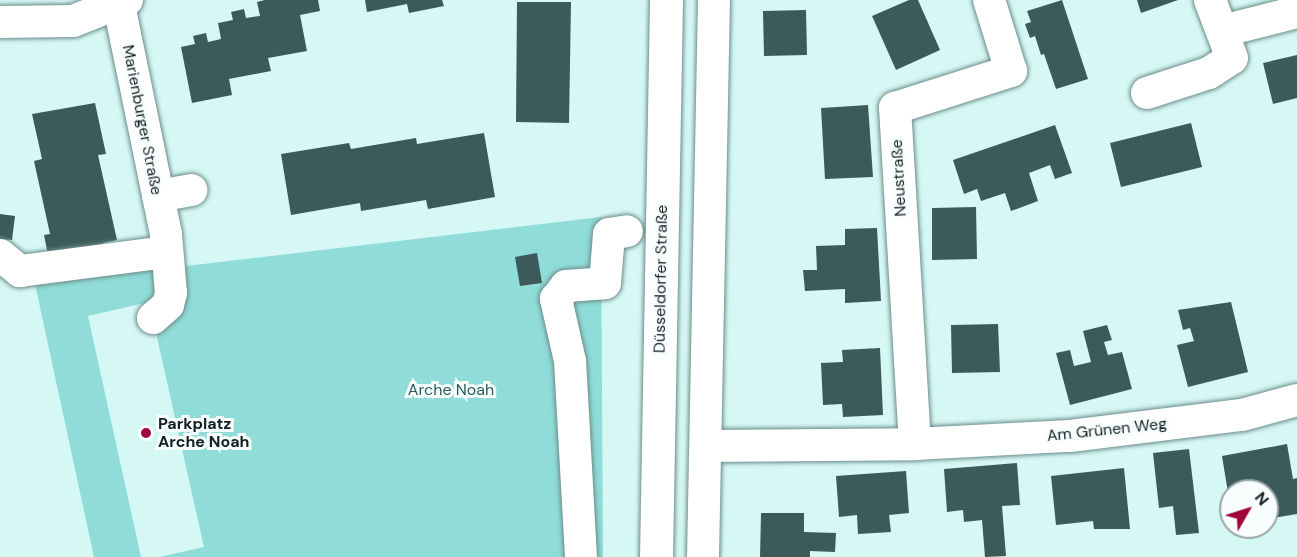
<!DOCTYPE html>
<html>
<head>
<meta charset="utf-8">
<style>
	body { margin:0 }
	#map { position:relative; width:1297px; height:557px; overflow:hidden; background:#d5f8f5; font-family:"DM Sans",sans-serif }
	div>[style] { position:absolute }
	.green>* { inset:0; background:#90dcd8 }
	.building>* { inset:0; background:#3c5a59 }
	.roads { filter:drop-shadow(0 0 2px #6c8c8a) drop-shadow(0 0 2px #6c8c8a) }
	.minor>* { height:32px; margin:-16px; padding:0 16px; transform-origin:16px; border-radius:16px; background:#fff }
	.major>* { height:33px; margin:-16.5px; padding:0 16.5px; transform-origin:16.5px; border-radius:16.5px; background:#fff }
	.dots>* { width:16px; height:16px; translate:-50% -50%; box-sizing:border-box; border:3px solid #f8fefe; border-radius:50% }
	span { translate:-50% -50%; white-space:nowrap; text-align:center; line-height:1.15; -webkit-text-stroke:6px #f8fefe; paint-order:stroke }
	.street-label { font-size:16px; color:#132020 }
	.park-label { font-size:16px; color:#295e5b }
	.poi-label { font-size:16px; color:#132020; font-weight:700 }
	.left { translate:0 -50%; text-align:left }
	.north { position:absolute; left:1219px; top:479px; width:60px; height:60px; box-sizing:border-box; background:#f8fefe; border:2px solid #9ca5a5; border-radius:50%; rotate:51deg; font-size:16px; font-weight:700; line-height:24px; text-align:center; color:#132020 }
	.north::after { content:''; display:block; margin:auto; width:21px; height:27px; background:#a2043c; clip-path:polygon(50% 0,100% 100%,50% 72%,0 100%) }
</style>
</head>
<body>
<div id="map">
	<div class="green">
		<div style="clip-path:polygon(601px 217px,603px 557px,159px 557px,204px 547px,149px 302px,88px 316px,141px 557px,94px 557px,35px 284px)"></div>
	</div>
	<div class="building">
		<div style="clip-path:polygon(265px 0,318px 0,320px 11px,300px 15px,307px 51px,268px 58px,271px 71px,229px 79px,232px 95px,192px 103px,181px 47px,195px 44px,193px 36px,206px 33px,208px 42px,221px 39px,218px 23px,233px 20px,231px 12px,244px 9px,246px 18px,260px 16px,257px 2px)"></div>
		<div style="clip-path:polygon(365px 0,442px 0,444px 6px,409px 13px,407px 4px,367px 12px)"></div>
		<div style="clip-path:polygon(909px 0,918px 0,940px 50px,896px 70px,872px 16px)"></div>
		<div style="clip-path:polygon(1062px 0,1088px 79px,1056px 89px,1044px 54px,1041px 55px,1035px 36px,1030px 38px,1025px 24px,1031px 22px,1027px 11px)"></div>
		<div style="clip-path:polygon(1137px 0,1178px 0,1141px 13px)"></div>
		<div style="clip-path:polygon(517px 2px,571px 2px,569px 123px,516px 122px)"></div>
		<div style="clip-path:polygon(806px 10px,807px 55px,764px 56px,763px 11px)"></div>
		<div style="clip-path:polygon(1297px 55px,1297px 98px,1273px 104px,1263px 63px)"></div>
		<div style="clip-path:polygon(95px 103px,106px 154px,98px 155px,117px 240px,103px 243px,104px 251px,49px 260px,44px 235px,50px 234px,34px 161px,42px 159px,32px 114px)"></div>
		<div style="clip-path:polygon(868px 105px,873px 177px,825px 179px,821px 108px)"></div>
		<div style="clip-path:polygon(1191px 123px,1202px 167px,1121px 187px,1110px 143px)"></div>
		<div style="clip-path:polygon(1055px 125px,1072px 173px,1055px 179px,1050px 165px,1029px 173px,1038px 201px,1011px 211px,1005px 193px,981px 201px,977px 189px,964px 194px,953px 160px)"></div>
		<div style="clip-path:polygon(484px 133px,495px 197px,428px 209px,426px 200px,361px 211px,360px 203px,291px 215px,281px 154px,349px 143px,351px 149px,416px 138px,417px 144px)"></div>
		<div style="clip-path:polygon(976px 207px,977px 259px,932px 260px,932px 208px)"></div>
		<div style="clip-path:polygon(0 214px,15px 216px,12px 240px,0 239px)"></div>
		<div style="clip-path:polygon(877px 228px,881px 301px,845px 303px,845px 289px,805px 291px,803px 270px,817px 270px,816px 246px,845px 245px,845px 229px)"></div>
		<div style="clip-path:polygon(537px 253px,542px 283px,520px 286px,515px 257px)"></div>
		<div style="clip-path:polygon(1231px 302px,1248px 372px,1188px 387px,1177px 345px,1194px 341px,1190px 328px,1183px 330px,1178px 310px)"></div>
		<div style="clip-path:polygon(998px 324px,1000px 372px,952px 373px,951px 325px)"></div>
		<div style="clip-path:polygon(1107px 325px,1112px 340px,1104px 342px,1108px 355px,1122px 352px,1132px 389px,1070px 405px,1056px 353px,1070px 350px,1074px 366px,1091px 362px,1083px 331px)"></div>
		<div style="clip-path:polygon(880px 348px,883px 415px,843px 417px,842px 404px,823px 405px,821px 363px,843px 362px,842px 350px)"></div>
		<div style="clip-path:polygon(1287px 444px,1293px 479px,1297px 478px,1297px 514px,1267px 519px,1267px 491px,1231px 491px,1230px 505px,1222px 456px)"></div>
		<div style="clip-path:polygon(1189px 449px,1199px 533px,1176px 535px,1173px 506px,1159px 508px,1153px 453px)"></div>
		<div style="clip-path:polygon(1017px 463px,1020px 505px,1002px 506px,1006px 556px,985px 557px,982px 520px,964px 522px,963px 510px,947px 512px,944px 469px)"></div>
		<div style="clip-path:polygon(1124px 468px,1130px 529px,1094px 529px,1093px 521px,1056px 525px,1051px 476px)"></div>
		<div style="clip-path:polygon(906px 471px,909px 513px,889px 515px,891px 532px,858px 534px,857px 515px,839px 517px,836px 476px)"></div>
		<div style="clip-path:polygon(761px 513px,804px 513px,804px 532px,836px 533px,835px 552px,810px 551px,810px 557px,760px 557px)"></div>
	</div>
	<div class="roads">
		<div class="minor">
			<div style="left:119px;top:5px;width:234px;rotate:78.4deg"></div>
			<div style="left:166px;top:234px;width:59px;rotate:85.2deg"></div>
			<div style="left:171px;top:293px;width:12px;rotate:104deg"></div>
			<div style="left:168px;top:305px;width:20px;rotate:139deg"></div>
			<div style="left:0;top:22px;width:73px;rotate:-0.8deg"></div>
			<div style="left:73px;top:21px;width:58px;rotate:-21.3deg"></div>
			<div style="left:1222px;top:31px;width:77px;rotate:-14.2deg"></div>
			<div style="left:1147px;top:93px;width:65px;rotate:-17.9deg"></div>
			<div style="left:1209px;top:73px;width:27px;rotate:-33deg"></div>
			<div style="left:1232px;top:58px;width:62px;rotate:-110.8deg"></div>
			<div style="left:158px;top:196px;width:34px;rotate:-10deg"></div>
			<div style="left:0;top:255px;width:26px;rotate:39deg"></div>
			<div style="left:20px;top:271px;width:148px;rotate:-7.4deg"></div>
			<div style="left:915px;top:444px;width:337px;rotate:-93.4deg"></div>
			<div style="left:895px;top:108px;width:122px;rotate:-17.7deg"></div>
			<div style="left:1011px;top:71px;width:74px;rotate:-107.2deg"></div>
			<div style="left:706px;top:446px;width:209px;rotate:-0.5deg"></div>
			<div style="left:915px;top:444px;width:155px;rotate:-3deg"></div>
			<div style="left:1070px;top:436px;width:173px;rotate:-7deg"></div>
			<div style="left:1242px;top:415px;width:57px;rotate:-15.3deg"></div>
			<div style="left:581px;top:557px;width:196px;rotate:-93.2deg"></div>
			<div style="left:570px;top:361px;width:64px;rotate:-102.7deg"></div>
			<div style="left:556px;top:299px;width:16px;rotate:-52deg"></div>
			<div style="left:566px;top:286px;width:39px;rotate:-4deg"></div>
			<div style="left:605px;top:283px;width:49px;rotate:-85.3deg"></div>
			<div style="left:609px;top:234px;width:18px;rotate:-9deg"></div>
			<div style="left:703px;top:557px;width:557px;rotate:-88.87deg"></div>
		</div>
		<div class="major">
			<div style="left:656px;top:557px;width:557px;rotate:-88.97deg"></div>
		</div>
	</div>
	<div class="dots">
		<div style="left:146px;top:433px;background:#a2043c"></div>
	</div>
	<div class="street-label">
		<span style="left:142px;top:120px;rotate:79deg">Marienburger Straße</span>
		<span style="left:899px;top:178px;rotate:-93deg">Neustraße</span>
		<span style="left:661px;top:279px;rotate:-89deg">Düsseldorfer Straße</span>
		<span style="left:1107px;top:430px;rotate:-6deg">Am Grünen Weg</span>
	</div>
	<div class="park-label">
		<span style="left:451px;top:390px">Arche Noah</span>
	</div>
	<div class="poi-label">
		<span class="left" style="left:158px;top:433px">Parkplatz<br>Arche Noah</span>
	</div>
	<div class="north">N</div>
</div>
</body>
</html>
